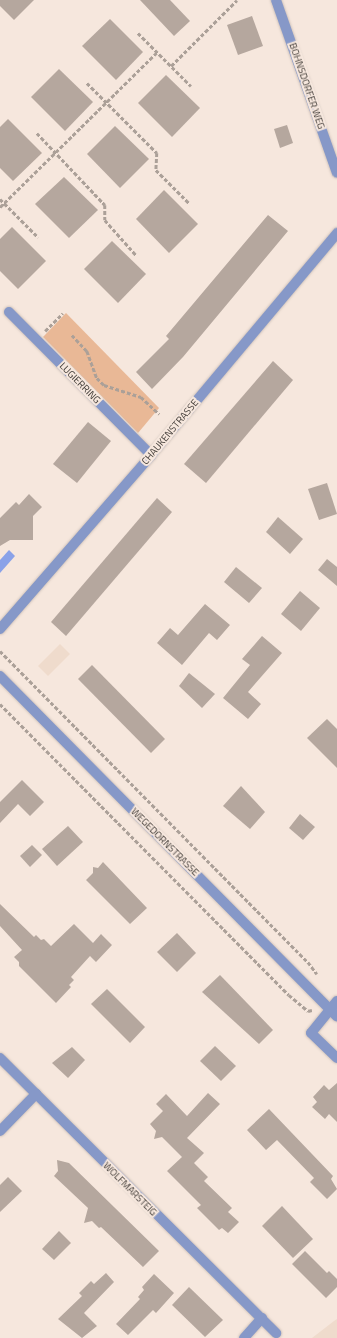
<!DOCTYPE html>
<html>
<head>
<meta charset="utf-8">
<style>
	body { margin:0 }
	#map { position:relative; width:337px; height:1338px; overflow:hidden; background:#f6e7dd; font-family:"Titillium Web",sans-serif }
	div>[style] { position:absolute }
	.built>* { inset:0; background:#efdbcc }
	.green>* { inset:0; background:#e9b896 }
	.water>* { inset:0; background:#8aa2e8 }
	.building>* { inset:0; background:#b5a79e }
	.path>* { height:2.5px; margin-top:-1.25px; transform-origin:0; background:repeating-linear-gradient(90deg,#aba098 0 4px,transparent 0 6px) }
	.roads { filter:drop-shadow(0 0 1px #d1c4bc) drop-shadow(0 0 1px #d1c4bc) }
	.minor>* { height:10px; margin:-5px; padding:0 5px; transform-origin:5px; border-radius:5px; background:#8698c8 }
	span { translate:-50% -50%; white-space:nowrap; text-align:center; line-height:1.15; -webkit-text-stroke:4px #f6e7dd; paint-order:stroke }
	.street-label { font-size:10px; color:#3f3a36 }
</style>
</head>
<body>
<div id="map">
	<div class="built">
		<div style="clip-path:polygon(60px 644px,70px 654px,48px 676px,38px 666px)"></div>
		<div style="clip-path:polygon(337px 1319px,337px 1338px,312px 1338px,334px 1321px)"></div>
	</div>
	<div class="green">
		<div style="clip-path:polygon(66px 313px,159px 408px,138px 433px,43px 337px)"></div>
	</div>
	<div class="water">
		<div style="clip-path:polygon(9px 550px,15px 556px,0 573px,0 560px)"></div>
	</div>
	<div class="building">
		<div style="clip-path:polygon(0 0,34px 0,14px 20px,0 6px)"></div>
		<div style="clip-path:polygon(140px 0,170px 0,190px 21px,174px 36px)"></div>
		<div style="clip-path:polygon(252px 16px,263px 46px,238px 55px,227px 25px)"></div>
		<div style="clip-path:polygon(110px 19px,143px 52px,116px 80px,82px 46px)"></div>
		<div style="clip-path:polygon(59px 69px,93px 102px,65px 131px,31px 97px)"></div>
		<div style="clip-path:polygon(166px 75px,200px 108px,172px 137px,138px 103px)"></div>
		<div style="clip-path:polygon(8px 119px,42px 153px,13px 181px,0 168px,0 127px)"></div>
		<div style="clip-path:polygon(287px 125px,293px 143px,280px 148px,274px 129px)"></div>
		<div style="clip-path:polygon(115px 126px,149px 159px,120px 188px,87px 154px)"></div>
		<div style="clip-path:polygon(64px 177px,98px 210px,69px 238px,35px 204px)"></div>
		<div style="clip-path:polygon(164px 190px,198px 224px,169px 253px,136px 219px)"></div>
		<div style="clip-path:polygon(268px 215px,288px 231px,183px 357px,152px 389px,136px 372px,169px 339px,166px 336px)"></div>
		<div style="clip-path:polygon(12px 227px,46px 261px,18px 289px,0 271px,0 239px)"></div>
		<div style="clip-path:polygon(112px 241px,146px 274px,118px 303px,84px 269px)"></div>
		<div style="clip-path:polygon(273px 361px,293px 380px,206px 483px,184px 464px)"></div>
		<div style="clip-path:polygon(88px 422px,111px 441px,77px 483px,53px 464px)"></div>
		<div style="clip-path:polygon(327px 483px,337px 514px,319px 520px,308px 489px)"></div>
		<div style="clip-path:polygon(29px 494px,42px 507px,33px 516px,33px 540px,10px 540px,0 546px,0 518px,16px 502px,19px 505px)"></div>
		<div style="clip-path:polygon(157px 498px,172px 512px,66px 636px,51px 622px)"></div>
		<div style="clip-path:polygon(278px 517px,303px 539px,290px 554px,266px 532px)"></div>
		<div style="clip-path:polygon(327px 559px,337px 567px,337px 586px,318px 570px)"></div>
		<div style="clip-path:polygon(236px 567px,262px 588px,249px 603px,224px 582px)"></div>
		<div style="clip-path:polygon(300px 591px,320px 608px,301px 631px,281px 614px)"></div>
		<div style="clip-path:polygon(205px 604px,230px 625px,217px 640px,209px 633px,182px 665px,157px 643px,170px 628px,178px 635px)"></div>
		<div style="clip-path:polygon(262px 636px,282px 653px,248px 692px,261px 704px,248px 719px,223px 698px,250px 665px,242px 659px)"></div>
		<div style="clip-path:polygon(92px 665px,165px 739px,151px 753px,78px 679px)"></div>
		<div style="clip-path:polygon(189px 673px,215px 694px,202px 708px,179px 686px)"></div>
		<div style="clip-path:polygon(327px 719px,337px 729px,337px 768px,307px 738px)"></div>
		<div style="clip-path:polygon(22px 780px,44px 802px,30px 816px,18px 804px,0 823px,0 802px)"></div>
		<div style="clip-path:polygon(241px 786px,265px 812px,250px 829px,223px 806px)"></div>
		<div style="clip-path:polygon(300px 814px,315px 827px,303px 840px,289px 828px)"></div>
		<div style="clip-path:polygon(68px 826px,83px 842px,57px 866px,42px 849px)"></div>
		<div style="clip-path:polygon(32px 845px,42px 855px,30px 867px,20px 856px)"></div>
		<div style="clip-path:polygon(103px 862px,147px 908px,130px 924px,86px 880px,93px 873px,93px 867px,98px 868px)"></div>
		<div style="clip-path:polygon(0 904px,34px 937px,36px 935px,41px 940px,44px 939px,51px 946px,74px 924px,93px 943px,101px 934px,112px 945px,96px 962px,90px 956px,71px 977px,74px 980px,69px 985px,71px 987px,56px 1003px,19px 966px,19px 962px,14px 957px,22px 950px,0 926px)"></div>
		<div style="clip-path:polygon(177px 933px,196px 953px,177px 972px,157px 952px)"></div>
		<div style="clip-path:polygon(220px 975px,273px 1030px,259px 1044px,202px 992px)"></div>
		<div style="clip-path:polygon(107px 989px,145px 1027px,130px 1043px,91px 1004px)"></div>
		<div style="clip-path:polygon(215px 1046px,236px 1066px,221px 1081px,200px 1061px)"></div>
		<div style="clip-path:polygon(72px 1047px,85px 1060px,68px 1078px,52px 1063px)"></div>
		<div style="clip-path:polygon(337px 1083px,337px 1122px,329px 1114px,325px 1119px,312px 1107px,317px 1102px,313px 1097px,324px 1085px,329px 1090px)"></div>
		<div style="clip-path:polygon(208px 1093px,220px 1104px,187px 1138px,204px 1153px,194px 1163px,208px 1177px,204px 1181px,232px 1208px,228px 1212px,239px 1222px,228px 1233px,222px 1228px,219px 1230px,197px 1208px,201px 1205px,167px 1171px,182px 1157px,162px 1137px,154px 1139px,156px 1131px,150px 1124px,163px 1111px,156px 1104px,166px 1094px,187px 1116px)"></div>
		<div style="clip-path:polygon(269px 1109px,333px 1176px,331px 1179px,337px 1189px,327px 1199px,310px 1182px,314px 1178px,277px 1140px,266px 1150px,247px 1130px)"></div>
		<div style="clip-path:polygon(57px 1160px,69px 1163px,159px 1251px,143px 1267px,101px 1227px,99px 1228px,92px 1221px,84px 1223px,88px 1208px,54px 1176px,58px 1171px)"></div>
		<div style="clip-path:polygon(8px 1177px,22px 1191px,0 1212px,0 1185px)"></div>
		<div style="clip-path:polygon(282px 1206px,313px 1239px,293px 1258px,262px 1226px)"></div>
		<div style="clip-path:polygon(59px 1231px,71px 1243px,54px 1260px,42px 1249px)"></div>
		<div style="clip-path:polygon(305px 1251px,327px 1273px,329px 1271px,337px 1279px,337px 1287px,326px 1298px,292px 1264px)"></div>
		<div style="clip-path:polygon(106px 1273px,114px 1282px,84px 1313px,97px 1326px,82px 1338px,58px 1319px,82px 1296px,79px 1293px,91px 1281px,94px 1284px)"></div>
		<div style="clip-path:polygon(154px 1274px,174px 1293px,156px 1313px,153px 1310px,128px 1335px,116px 1324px,140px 1299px,138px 1297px,144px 1290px,142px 1287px)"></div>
		<div style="clip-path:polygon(189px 1287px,223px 1320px,205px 1337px,172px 1305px)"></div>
	</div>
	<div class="path">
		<div style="left:138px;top:33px;width:75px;rotate:45deg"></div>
		<div style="left:171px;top:66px;width:93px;rotate:-45deg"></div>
		<div style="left:87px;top:83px;width:99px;rotate:45deg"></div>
		<div style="left:157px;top:153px;width:17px;rotate:93deg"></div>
		<div style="left:156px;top:170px;width:47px;rotate:45deg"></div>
		<div style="left:37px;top:133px;width:99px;rotate:46.6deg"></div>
		<div style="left:105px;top:205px;width:15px;rotate:90deg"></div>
		<div style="left:105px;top:220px;width:47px;rotate:48.5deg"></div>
		<div style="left:0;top:199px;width:54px;rotate:45deg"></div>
		<div style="left:0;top:207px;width:221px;rotate:-44.6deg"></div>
		<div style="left:45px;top:331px;width:25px;rotate:-45deg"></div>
		<div style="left:72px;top:335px;width:22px;rotate:47deg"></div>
		<div style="left:87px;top:351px;width:29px;rotate:70deg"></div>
		<div style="left:97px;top:378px;width:10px;rotate:45deg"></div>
		<div style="left:104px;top:385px;width:39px;rotate:18deg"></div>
		<div style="left:141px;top:397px;width:25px;rotate:43deg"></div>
		<div style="left:0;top:651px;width:438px;rotate:45.3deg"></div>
		<div style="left:308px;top:962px;width:15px;rotate:53deg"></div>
		<div style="left:0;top:704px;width:410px;rotate:45.2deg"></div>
		<div style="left:289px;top:995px;width:25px;rotate:40deg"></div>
		<div style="left:308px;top:1011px;width:4px;rotate:-14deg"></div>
	</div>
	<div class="roads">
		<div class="minor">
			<div style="left:276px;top:0;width:183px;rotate:70.6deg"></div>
			<div style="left:9px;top:312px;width:202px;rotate:45.2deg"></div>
			<div style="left:0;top:629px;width:230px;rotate:-49deg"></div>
			<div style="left:151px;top:455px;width:290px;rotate:-50deg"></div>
			<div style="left:0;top:676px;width:479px;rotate:45.3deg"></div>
			<div style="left:337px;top:1001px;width:41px;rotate:129.1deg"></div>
			<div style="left:311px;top:1033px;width:36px;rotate:44deg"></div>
			<div style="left:0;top:1058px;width:390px;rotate:44.9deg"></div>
			<div style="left:0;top:1131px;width:52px;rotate:-45.8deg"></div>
			<div style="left:244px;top:1338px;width:27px;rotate:-48deg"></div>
		</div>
	</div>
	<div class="street-label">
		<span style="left:307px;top:86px;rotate:71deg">BOHNSDORFER WEG</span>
		<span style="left:80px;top:383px;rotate:45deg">LUGIERRING</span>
		<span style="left:170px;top:432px;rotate:-50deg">CHAUKENSTRASSE</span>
		<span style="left:165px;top:842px;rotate:45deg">WEGEDORNSTRASSE</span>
		<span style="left:130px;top:1189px;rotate:45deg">WOLFMARSTEIG</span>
	</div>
</div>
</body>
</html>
